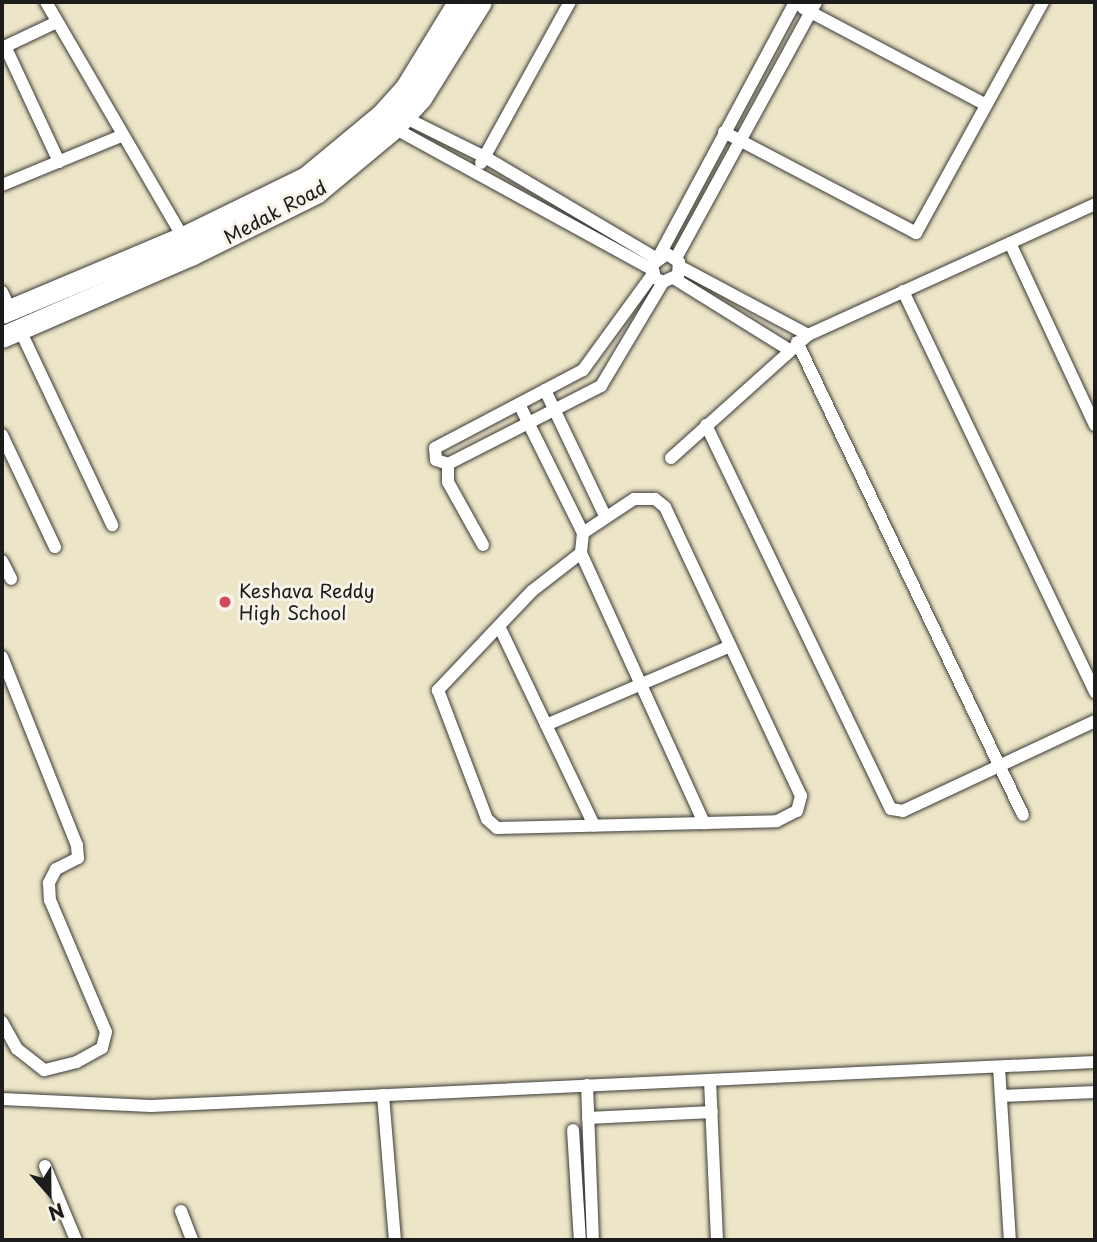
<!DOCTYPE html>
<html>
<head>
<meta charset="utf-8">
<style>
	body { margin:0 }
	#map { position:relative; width:1097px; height:1242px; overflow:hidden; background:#ece5c7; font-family:"Playpen Sans",sans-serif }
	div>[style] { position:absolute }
	.roads { filter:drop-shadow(0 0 2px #3b3a36) drop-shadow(0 0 2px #3b3a36) }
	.minor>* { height:12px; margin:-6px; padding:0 6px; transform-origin:6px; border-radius:6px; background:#fff }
	.primary>* { height:21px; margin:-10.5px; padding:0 10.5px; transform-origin:10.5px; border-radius:10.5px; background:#fff }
	.dots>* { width:19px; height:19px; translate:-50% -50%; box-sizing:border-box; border:4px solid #f7f3e8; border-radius:50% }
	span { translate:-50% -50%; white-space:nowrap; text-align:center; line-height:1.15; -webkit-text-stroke:6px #f7f3e8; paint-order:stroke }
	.street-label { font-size:19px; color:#1c1c1c }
	.poi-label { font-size:19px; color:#1c1c1c }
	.left { translate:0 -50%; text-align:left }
	.frame { position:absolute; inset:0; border:4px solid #1c1c1c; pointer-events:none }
	.north { position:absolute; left:14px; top:1158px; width:70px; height:70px; -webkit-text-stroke:5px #f7f3e8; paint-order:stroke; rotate:159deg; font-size:19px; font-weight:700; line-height:28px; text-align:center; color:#1c1c1c }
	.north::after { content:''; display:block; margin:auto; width:24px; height:32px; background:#1c1c1c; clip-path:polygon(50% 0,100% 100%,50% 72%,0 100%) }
</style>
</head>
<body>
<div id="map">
	<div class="roads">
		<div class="minor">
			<div style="left:46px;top:2px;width:272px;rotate:59.8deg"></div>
			<div style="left:803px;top:8px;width:207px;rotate:27.9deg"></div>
			<div style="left:5px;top:46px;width:128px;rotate:65deg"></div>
			<div style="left:2px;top:48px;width:61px;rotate:-25.3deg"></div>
			<div style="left:404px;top:117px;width:90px;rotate:26.3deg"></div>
			<div style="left:485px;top:157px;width:199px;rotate:30.6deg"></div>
			<div style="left:394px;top:128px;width:294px;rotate:28.7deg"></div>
			<div style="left:724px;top:132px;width:217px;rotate:27.7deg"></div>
			<div style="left:916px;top:233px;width:264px;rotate:-61.2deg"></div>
			<div style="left:481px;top:163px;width:184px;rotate:-61.1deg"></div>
			<div style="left:2px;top:185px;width:129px;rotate:-22.4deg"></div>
			<div style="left:1010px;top:243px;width:201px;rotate:65deg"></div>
			<div style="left:659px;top:256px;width:288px;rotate:-61.8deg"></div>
			<div style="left:676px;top:258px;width:292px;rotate:-61.3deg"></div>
			<div style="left:679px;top:266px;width:146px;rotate:28.1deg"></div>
			<div style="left:653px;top:274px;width:119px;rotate:126.1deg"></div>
			<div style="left:583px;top:370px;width:167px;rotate:152.2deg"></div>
			<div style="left:435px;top:448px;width:12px;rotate:85deg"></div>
			<div style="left:436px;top:460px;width:13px;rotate:18deg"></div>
			<div style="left:448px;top:464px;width:172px;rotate:-27deg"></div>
			<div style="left:601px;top:386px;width:121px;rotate:-59.2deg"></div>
			<div style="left:663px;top:282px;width:17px;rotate:-25deg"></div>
			<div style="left:678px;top:275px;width:13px;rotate:-86deg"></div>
			<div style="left:679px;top:262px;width:14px;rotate:-146deg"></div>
			<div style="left:667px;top:254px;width:19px;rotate:144deg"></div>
			<div style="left:652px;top:265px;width:13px;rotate:77deg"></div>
			<div style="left:655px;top:278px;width:9px;rotate:27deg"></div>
			<div style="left:675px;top:279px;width:133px;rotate:31.8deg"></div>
			<div style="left:903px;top:291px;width:445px;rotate:64.4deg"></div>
			<div style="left:2px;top:292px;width:19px;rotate:65deg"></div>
			<div style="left:20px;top:330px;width:216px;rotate:64.7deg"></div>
			<div style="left:797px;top:342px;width:524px;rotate:64.46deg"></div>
			<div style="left:545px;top:390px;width:140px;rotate:64.5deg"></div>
			<div style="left:519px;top:404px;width:144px;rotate:63.6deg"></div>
			<div style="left:583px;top:533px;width:20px;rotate:96deg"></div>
			<div style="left:581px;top:553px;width:62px;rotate:142.2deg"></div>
			<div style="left:532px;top:591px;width:137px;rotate:133.5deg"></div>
			<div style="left:438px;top:690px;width:138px;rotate:69.2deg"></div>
			<div style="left:487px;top:819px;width:13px;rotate:42deg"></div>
			<div style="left:497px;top:828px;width:280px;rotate:-1.4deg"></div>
			<div style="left:777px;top:821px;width:22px;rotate:-27deg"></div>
			<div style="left:797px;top:811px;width:16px;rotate:-75deg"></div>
			<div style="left:801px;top:796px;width:319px;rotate:-115.2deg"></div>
			<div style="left:665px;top:507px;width:13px;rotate:-141deg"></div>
			<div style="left:655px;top:499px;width:21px;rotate:180deg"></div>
			<div style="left:634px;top:499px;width:61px;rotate:146.3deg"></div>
			<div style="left:706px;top:425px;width:426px;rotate:64.3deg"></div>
			<div style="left:891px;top:809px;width:12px;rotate:9deg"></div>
			<div style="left:903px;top:811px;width:212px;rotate:-25.1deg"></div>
			<div style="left:2px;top:435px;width:124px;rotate:64.7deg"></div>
			<div style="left:671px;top:458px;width:184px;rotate:-41.9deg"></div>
			<div style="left:808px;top:335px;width:315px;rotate:-24.5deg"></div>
			<div style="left:448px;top:464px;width:18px;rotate:90deg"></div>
			<div style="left:448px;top:482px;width:72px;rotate:60.9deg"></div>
			<div style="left:581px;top:553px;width:297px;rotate:65.5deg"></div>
			<div style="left:2px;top:561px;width:20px;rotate:63deg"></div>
			<div style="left:499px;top:626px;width:221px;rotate:64.5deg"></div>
			<div style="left:2px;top:657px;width:202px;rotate:68.3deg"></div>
			<div style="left:77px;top:845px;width:13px;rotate:86deg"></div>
			<div style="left:78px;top:858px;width:25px;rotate:153deg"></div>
			<div style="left:56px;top:869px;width:16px;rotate:117deg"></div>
			<div style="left:49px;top:883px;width:17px;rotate:87deg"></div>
			<div style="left:50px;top:900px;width:143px;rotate:67deg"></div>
			<div style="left:106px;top:1032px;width:16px;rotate:104deg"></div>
			<div style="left:102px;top:1048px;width:29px;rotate:151deg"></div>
			<div style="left:77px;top:1062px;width:34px;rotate:166deg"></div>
			<div style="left:44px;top:1070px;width:34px;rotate:-142deg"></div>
			<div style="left:17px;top:1049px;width:31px;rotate:-119deg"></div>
			<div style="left:546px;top:725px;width:200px;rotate:-23.2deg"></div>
			<div style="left:999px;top:1067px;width:173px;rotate:86.4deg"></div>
			<div style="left:710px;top:1080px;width:160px;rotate:87.5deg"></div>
			<div style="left:587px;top:1085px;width:155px;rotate:87.8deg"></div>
			<div style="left:383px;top:1095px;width:145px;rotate:85.3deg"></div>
			<div style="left:1001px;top:1096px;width:94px;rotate:-2.4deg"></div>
			<div style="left:2px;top:1099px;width:149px;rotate:2.7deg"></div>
			<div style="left:151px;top:1106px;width:945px;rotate:-2.67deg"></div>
			<div style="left:588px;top:1118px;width:124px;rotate:-2.8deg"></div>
			<div style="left:573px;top:1130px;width:110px;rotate:86.4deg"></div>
			<div style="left:45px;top:1166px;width:80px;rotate:67.3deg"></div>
			<div style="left:181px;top:1211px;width:31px;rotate:69deg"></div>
		</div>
		<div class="primary">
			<div style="left:2px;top:313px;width:196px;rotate:-22.8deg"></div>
			<div style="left:183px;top:237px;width:137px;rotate:-26deg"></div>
			<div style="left:306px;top:177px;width:97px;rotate:-39.6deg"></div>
			<div style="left:381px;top:115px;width:38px;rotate:-48deg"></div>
			<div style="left:406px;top:87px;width:100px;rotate:-58.5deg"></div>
			<div style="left:2px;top:337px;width:206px;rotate:-23.5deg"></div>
			<div style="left:191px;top:255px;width:140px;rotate:-26.4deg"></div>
			<div style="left:316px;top:193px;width:102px;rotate:-39.8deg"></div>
			<div style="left:394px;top:128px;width:40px;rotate:-48deg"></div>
			<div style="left:421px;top:98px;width:113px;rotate:-58deg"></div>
		</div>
	</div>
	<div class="dots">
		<div style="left:225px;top:602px;background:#d1495b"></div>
	</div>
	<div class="street-label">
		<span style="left:275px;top:212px;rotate:-28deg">Medak Road</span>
	</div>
	<div class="poi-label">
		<span class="left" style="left:239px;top:602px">Keshava Reddy<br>High School</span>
	</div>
	<div class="frame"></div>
	<div class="north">N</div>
</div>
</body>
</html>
